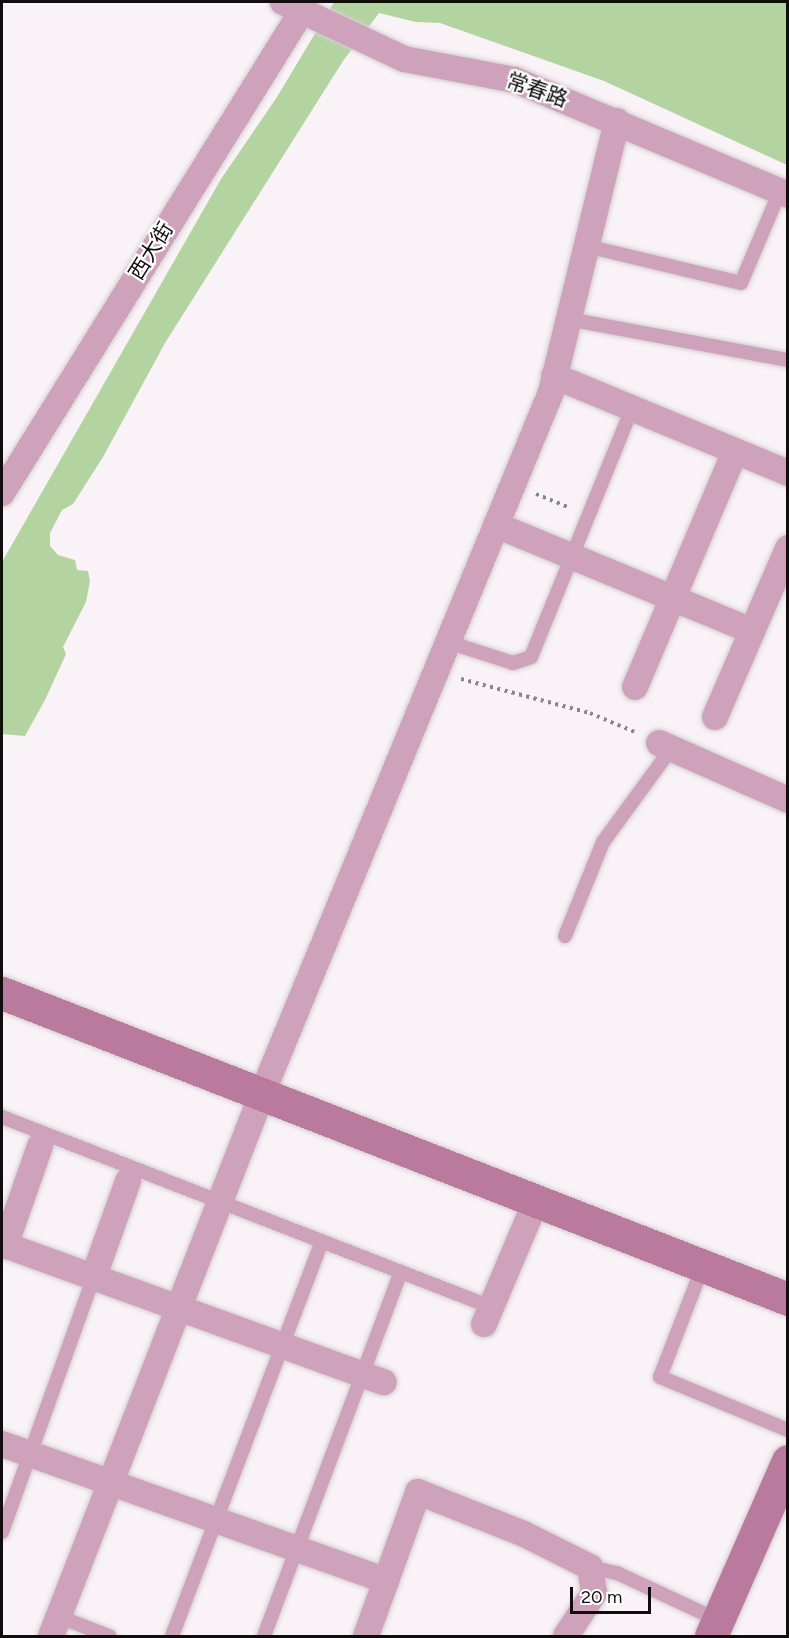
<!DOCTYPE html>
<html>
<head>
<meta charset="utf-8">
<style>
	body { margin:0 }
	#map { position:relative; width:789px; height:1638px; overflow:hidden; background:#f9f2f6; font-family:Figtree,"Noto Sans SC",sans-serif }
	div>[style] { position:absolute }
	.water>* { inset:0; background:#b3d4a1 }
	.path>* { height:4px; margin-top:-2px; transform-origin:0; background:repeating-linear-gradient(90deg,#8a8588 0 3px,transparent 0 7.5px) }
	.roads { filter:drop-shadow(0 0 2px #d4cdd1) drop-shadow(0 0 2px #d4cdd1) }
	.lane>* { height:14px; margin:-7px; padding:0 7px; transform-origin:7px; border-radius:7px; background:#cfa2bb }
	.street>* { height:26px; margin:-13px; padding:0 13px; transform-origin:13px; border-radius:13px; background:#cfa2bb }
	.secondary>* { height:33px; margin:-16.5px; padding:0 16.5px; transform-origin:16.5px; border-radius:16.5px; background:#ba7a9e }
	span { translate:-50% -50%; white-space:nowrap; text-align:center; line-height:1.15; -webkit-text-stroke:4.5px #fff; paint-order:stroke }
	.street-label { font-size:21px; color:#0f0d0e }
	.frame { position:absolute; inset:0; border:3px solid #0f0d0e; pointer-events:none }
	.scale { position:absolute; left:570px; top:1587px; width:81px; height:27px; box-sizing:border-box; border:3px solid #0f0d0e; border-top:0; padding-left:8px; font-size:18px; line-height:21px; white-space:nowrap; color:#0f0d0e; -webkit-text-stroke:4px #fff; paint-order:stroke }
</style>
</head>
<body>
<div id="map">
	<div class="water">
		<div style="clip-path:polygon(334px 2px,787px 2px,787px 165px,604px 81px,440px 23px,416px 22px,379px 13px,343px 61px,165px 343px,103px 457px,73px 504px,62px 510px,50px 533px,50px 546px,58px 555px,75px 560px,77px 570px,88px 571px,90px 581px,86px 602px,63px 647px,66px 654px,45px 700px,25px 736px,2px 734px,2px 562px,221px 179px,277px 97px)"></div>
	</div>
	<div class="path">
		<div style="left:536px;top:494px;width:37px;rotate:22deg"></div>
		<div style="left:461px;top:679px;width:133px;rotate:14.8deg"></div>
		<div style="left:590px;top:713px;width:51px;rotate:23.1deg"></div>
	</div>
	<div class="roads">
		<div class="lane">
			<div style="left:586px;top:246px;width:159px;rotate:13.4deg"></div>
			<div style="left:741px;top:283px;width:100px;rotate:-67deg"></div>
			<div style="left:568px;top:319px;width:224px;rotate:10.6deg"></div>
			<div style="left:448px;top:642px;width:68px;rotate:17.9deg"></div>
			<div style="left:513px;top:663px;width:19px;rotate:-18deg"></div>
			<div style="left:531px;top:657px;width:269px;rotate:-67.9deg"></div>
			<div style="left:565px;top:936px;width:101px;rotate:-68deg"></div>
			<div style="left:603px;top:842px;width:115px;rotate:-53.8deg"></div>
			<div style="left:2px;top:1117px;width:525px;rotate:21.23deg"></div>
			<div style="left:703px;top:1266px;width:119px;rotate:111.2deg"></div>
			<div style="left:660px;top:1377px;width:139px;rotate:22.5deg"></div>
			<div style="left:2px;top:1532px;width:272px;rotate:-70.2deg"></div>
			<div style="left:590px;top:1567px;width:28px;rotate:13deg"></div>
			<div style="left:617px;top:1573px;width:111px;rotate:25deg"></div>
			<div style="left:60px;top:1617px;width:53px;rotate:21.2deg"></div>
			<div style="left:172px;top:1636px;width:422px;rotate:-69.2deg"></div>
			<div style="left:264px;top:1636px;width:389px;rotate:-69.4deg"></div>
		</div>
		<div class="street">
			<div style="left:283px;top:2px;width:134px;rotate:25.2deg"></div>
			<div style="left:404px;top:59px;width:113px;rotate:10.7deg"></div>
			<div style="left:515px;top:80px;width:296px;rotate:22.8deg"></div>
			<div style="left:554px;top:376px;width:253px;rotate:22.5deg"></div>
			<div style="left:2px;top:493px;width:568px;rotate:-58.1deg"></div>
			<div style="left:496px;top:525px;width:277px;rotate:22.5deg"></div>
			<div style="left:635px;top:687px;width:256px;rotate:-67deg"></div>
			<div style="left:715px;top:717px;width:184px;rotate:-66.6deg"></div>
			<div style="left:659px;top:743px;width:141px;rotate:23.8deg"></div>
			<div style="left:2px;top:1244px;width:406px;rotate:19.9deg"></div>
			<div style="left:5px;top:1246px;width:106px;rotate:-70.7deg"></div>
			<div style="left:94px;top:1276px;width:101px;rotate:-70.3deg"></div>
			<div style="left:484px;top:1324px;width:134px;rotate:-67.1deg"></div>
			<div style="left:2px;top:1444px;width:408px;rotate:19.6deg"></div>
			<div style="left:51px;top:1636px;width:582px;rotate:-68.73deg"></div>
			<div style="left:262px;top:1094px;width:759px;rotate:-67.62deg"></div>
			<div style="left:551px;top:392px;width:279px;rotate:-76.3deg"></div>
			<div style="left:366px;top:1636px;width:153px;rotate:-70.1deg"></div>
			<div style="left:418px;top:1492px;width:114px;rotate:21.6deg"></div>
			<div style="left:524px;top:1534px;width:74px;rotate:26.6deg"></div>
			<div style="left:590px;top:1567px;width:26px;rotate:81deg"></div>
			<div style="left:594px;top:1593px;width:51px;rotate:123.1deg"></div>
		</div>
		<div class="secondary">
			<div style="left:2px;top:993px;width:843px;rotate:21.27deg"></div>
			<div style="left:711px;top:1636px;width:191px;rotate:-66.3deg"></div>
		</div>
	</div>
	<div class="street-label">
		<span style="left:537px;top:90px;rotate:19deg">常春路</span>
		<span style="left:151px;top:251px;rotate:-58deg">西大街</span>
	</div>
	<div class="frame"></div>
	<div class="scale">20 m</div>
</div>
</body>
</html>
